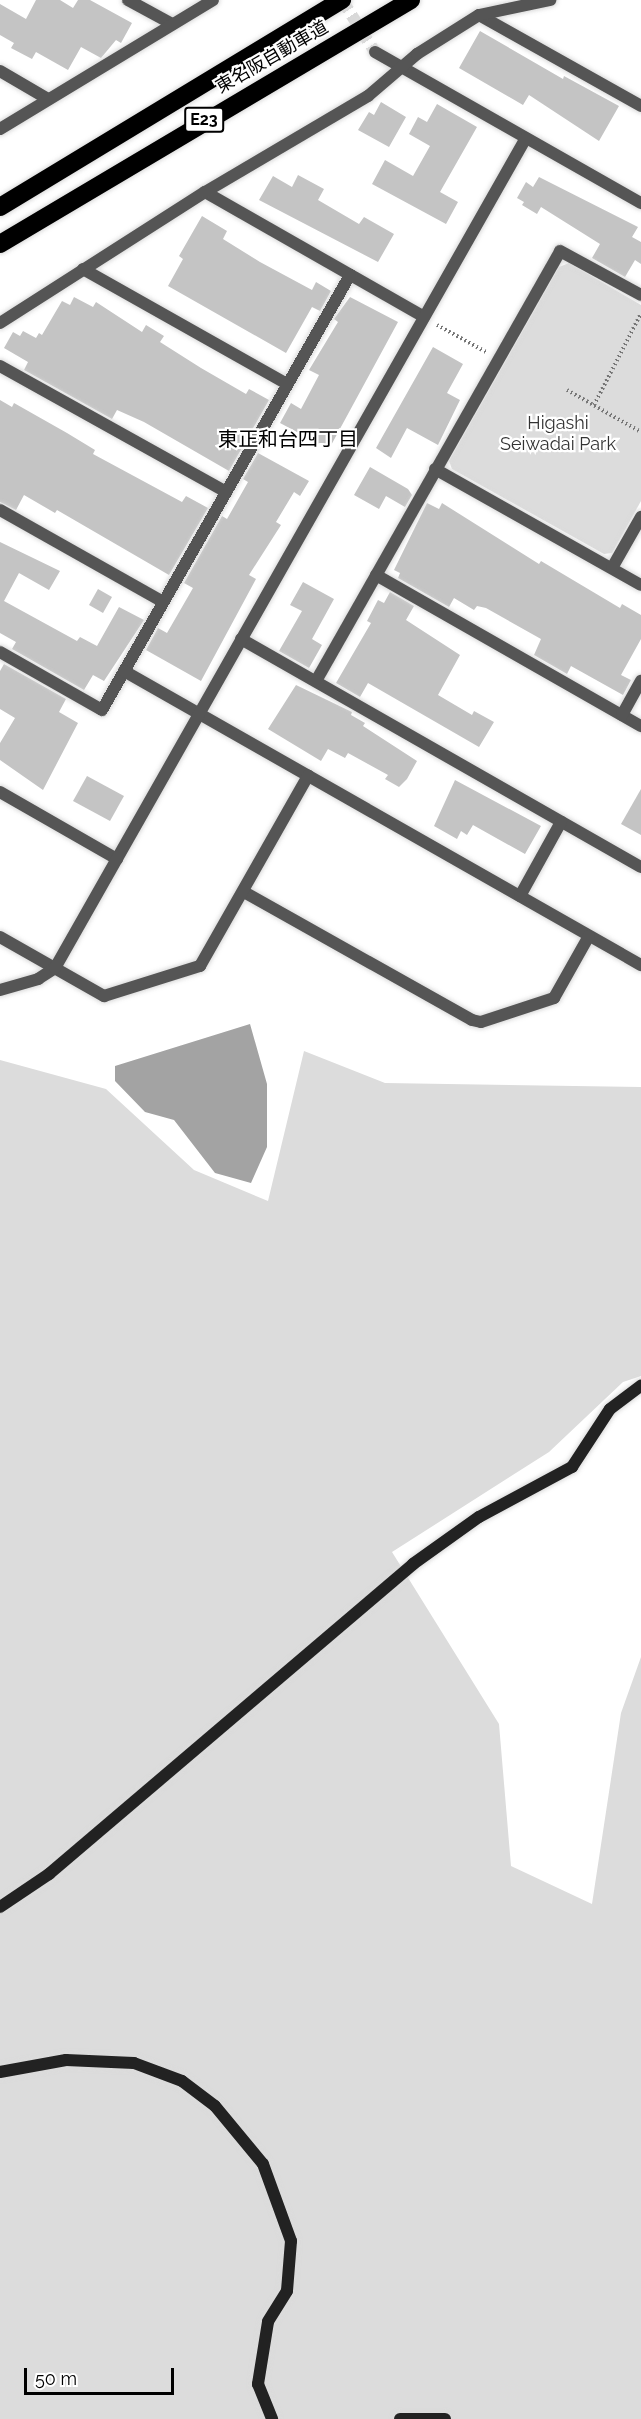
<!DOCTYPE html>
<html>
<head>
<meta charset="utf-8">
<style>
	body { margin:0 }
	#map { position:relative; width:641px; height:2419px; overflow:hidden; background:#fff; font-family:Raleway,"Noto Sans JP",sans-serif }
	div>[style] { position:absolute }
	.green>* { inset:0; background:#dcdcdc }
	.water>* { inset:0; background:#a3a3a3 }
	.building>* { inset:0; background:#c4c4c4 }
	.street-tunnel>* { height:12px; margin-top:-6px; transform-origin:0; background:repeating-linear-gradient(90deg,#d9d9d9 0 12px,transparent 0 18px) }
	.path>* { height:4px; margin-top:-2px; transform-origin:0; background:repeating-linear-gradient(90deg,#777 0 1.5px,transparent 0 4.5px) }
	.roads { filter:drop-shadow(0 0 2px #dbdbdb) drop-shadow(0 0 2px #dbdbdb) }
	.street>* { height:12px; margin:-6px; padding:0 6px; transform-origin:6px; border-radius:6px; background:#555 }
	.secondary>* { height:12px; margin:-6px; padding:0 6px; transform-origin:6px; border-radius:6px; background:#222 }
	.highway>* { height:18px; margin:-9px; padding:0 9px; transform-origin:9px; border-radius:9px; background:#000 }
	span { translate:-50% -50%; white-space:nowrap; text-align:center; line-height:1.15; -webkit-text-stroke:4.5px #fff; paint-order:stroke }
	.shield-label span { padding:2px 4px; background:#fff; border:2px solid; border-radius:4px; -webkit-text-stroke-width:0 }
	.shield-label { font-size:16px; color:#000; font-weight:700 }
	.street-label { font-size:18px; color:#000 }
	.park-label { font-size:18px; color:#333 }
	.neighbourhood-label { font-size:20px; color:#000 }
	.scale { position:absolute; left:24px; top:2368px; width:150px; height:27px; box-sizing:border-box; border:3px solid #000; border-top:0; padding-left:8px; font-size:18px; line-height:21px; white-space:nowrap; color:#000; -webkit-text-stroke:4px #fff; paint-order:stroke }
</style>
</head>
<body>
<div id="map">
	<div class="green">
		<div style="clip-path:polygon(569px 263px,641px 305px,641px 501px,612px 553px,604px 554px,452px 469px,449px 461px,559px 267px)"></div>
		<div style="clip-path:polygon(304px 1051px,385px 1083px,641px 1087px,641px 1376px,623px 1382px,549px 1452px,392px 1552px,499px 1724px,511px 1866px,592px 1904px,621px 1713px,641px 1657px,641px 2419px,0 2419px,0 1060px,106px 1089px,194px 1170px,268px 1201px)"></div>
	</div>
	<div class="water">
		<div style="clip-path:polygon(250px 1024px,267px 1084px,267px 1147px,251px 1183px,215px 1173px,174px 1120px,145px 1112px,115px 1081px,115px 1066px)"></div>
	</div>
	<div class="building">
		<div style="clip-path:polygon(36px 0,60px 0,73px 8px,78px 0,90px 0,132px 23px,121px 43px,116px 40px,101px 58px,81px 47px,68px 70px,36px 52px,32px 59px,11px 48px,14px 43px,0 35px,0 4px,26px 19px)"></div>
		<div style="clip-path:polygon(480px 31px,563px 79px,564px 76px,619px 106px,599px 141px,529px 95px,523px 105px,459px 68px)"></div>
		<div style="clip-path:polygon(381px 102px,406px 117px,389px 147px,358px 130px,369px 112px,374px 115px)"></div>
		<div style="clip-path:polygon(437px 104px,477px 127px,440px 192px,458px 202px,446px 224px,372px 184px,385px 160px,413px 176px,430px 146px,409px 134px,418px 117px,427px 122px)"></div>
		<div style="clip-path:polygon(298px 175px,324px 189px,318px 200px,359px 224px,364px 217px,394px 234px,378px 262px,259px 200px,273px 176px,292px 187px)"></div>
		<div style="clip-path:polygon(539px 177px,638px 227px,632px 237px,641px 242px,641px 264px,635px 260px,625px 277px,592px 258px,600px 244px,541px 207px,537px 214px,522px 205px,524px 202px,517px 198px,526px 182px,533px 187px)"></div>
		<div style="clip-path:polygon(202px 216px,227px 231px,223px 239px,260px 262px,312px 290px,316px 282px,331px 291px,320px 311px,312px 307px,286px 353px,168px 286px,183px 259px,179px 256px)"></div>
		<div style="clip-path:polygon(74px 297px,93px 307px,96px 302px,142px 332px,146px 325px,164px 336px,160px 342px,201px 368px,246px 394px,249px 389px,269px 400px,229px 471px,144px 422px,117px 410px,112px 419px,24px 370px,28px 362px,4px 348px,13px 332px,20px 336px,23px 331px,36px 338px,39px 333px,42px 335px,62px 301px,70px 305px)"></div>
		<div style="clip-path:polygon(350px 297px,398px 322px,329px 449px,280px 423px,291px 403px,301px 409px,319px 375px,309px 370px,338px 322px,334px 319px)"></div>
		<div style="clip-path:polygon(433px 347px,463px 364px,447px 393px,460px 400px,438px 445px,407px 428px,391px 458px,376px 448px)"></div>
		<div style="clip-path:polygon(0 400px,12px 407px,14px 403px,67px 433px,95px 450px,93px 454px,182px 502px,186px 496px,208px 508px,169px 575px,57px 510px,55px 513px,24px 495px,16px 510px,0 502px)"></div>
		<div style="clip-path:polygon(258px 453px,309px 481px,300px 496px,294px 492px,276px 522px,281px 525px,249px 575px,256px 579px,201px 681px,146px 650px,158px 628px,167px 633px,193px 588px,184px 583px,222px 516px,227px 519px,248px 482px,243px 479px)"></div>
		<div style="clip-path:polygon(370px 467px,408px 489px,412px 495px,405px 507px,386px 496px,379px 509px,354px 495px)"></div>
		<div style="clip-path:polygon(427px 503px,439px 509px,442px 503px,539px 564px,541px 561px,620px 608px,622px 604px,641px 615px,641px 639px,621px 675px,631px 680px,623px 695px,571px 666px,567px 674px,534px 655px,541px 639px,486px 608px,477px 606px,474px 610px,454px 598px,449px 607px,398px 578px,400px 573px,394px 570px)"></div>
		<div style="clip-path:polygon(0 542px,60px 571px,49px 590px,19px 573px,4px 601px,77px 641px,80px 637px,97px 646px,119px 607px,144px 620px,104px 681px,93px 675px,84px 690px,12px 649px,16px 642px,0 633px)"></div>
		<div style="clip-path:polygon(303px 582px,334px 599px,312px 639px,322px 645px,309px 668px,279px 651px,302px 611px,290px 605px)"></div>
		<div style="clip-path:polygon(98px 589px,112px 597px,103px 613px,89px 605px)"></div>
		<div style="clip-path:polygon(390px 592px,414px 606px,406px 620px,460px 655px,438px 695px,472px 715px,474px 711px,494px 722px,479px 747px,368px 683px,360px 697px,336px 683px,371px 623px,367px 621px,378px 600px,384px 603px)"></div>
		<div style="clip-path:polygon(4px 664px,66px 699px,59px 712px,78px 723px,43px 790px,0 760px,0 743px,15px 718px,0 709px,0 671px)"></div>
		<div style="clip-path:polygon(296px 685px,352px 712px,351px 715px,365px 723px,363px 726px,417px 761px,407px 779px,399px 787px,385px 779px,388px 775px,348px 753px,345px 758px,328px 749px,321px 761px,268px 729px)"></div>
		<div style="clip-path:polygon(87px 776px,124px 796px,110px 821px,73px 801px)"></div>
		<div style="clip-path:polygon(455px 780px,541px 826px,525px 854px,473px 825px,467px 835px,461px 831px,457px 839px,434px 826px)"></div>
		<div style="clip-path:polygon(641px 789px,641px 835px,621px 824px)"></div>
	</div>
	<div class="street-tunnel">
		<div style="left:342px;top:0;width:62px;rotate:57.6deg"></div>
	</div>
	<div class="path">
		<div style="left:437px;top:325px;width:56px;rotate:28.9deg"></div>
		<div style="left:567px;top:390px;width:85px;rotate:29.6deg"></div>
		<div style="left:594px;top:405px;width:103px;rotate:-62.9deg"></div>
	</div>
	<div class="roads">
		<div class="street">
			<div style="left:128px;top:0;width:50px;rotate:28.6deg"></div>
			<div style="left:479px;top:15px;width:186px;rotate:29.3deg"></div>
			<div style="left:375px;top:52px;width:306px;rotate:29.6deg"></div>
			<div style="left:0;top:71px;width:56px;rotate:30.3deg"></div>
			<div style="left:0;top:129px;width:249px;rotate:-31.2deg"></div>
			<div style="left:205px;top:192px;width:252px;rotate:29.7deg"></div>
			<div style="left:83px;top:269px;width:234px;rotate:29.4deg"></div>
			<div style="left:0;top:323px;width:243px;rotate:-32.6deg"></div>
			<div style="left:205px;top:192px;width:189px;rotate:-30.5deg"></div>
			<div style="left:368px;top:96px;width:65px;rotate:-40.6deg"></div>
			<div style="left:417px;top:54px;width:73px;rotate:-32.2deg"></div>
			<div style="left:479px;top:15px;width:73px;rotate:-11.9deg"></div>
			<div style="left:0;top:366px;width:259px;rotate:29.1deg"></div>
			<div style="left:435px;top:469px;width:236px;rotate:29.4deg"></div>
			<div style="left:0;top:510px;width:187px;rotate:29.4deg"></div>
			<div style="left:612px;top:568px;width:59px;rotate:-60.4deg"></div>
			<div style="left:376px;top:575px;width:305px;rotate:29.7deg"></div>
			<div style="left:241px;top:639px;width:460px;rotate:29.7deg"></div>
			<div style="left:0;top:652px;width:117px;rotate:29.6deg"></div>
			<div style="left:102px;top:710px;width:501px;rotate:-60.31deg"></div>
			<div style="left:124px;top:671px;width:595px;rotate:29.63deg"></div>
			<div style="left:316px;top:681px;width:494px;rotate:-60.4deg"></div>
			<div style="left:560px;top:251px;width:92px;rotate:28.5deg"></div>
			<div style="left:622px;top:715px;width:39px;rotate:-61deg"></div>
			<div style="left:0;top:792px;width:135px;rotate:29.8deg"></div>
			<div style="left:244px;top:892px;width:261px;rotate:29.3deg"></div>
			<div style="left:472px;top:1020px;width:9px;rotate:13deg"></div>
			<div style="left:481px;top:1022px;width:77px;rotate:-18.2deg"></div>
			<div style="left:554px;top:998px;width:71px;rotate:-60.6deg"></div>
			<div style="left:520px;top:896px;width:85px;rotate:-61deg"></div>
			<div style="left:0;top:937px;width:120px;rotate:29.6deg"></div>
			<div style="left:104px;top:996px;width:101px;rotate:-17.4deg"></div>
			<div style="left:200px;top:966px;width:219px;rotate:-60.4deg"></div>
			<div style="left:0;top:990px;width:40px;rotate:-16deg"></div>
			<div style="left:38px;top:979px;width:20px;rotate:-33deg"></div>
			<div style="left:55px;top:968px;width:954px;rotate:-60.43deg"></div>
		</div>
		<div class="secondary">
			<div style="left:0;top:1907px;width:59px;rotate:-34deg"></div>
			<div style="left:49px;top:1874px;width:478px;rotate:-40.4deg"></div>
			<div style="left:413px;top:1564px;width:81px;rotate:-35.5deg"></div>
			<div style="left:479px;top:1517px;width:106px;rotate:-28.3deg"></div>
			<div style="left:572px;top:1467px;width:69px;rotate:-56.8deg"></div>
			<div style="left:610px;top:1409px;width:39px;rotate:-37deg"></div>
			<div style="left:0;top:2072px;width:67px;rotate:-10.3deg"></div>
			<div style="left:66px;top:2060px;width:68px;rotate:2.5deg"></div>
			<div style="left:134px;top:2063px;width:51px;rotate:20.6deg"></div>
			<div style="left:182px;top:2081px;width:41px;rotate:37.1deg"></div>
			<div style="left:215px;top:2106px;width:75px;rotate:50.4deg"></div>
			<div style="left:263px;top:2164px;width:82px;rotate:70deg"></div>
			<div style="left:291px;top:2241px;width:50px;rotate:94.6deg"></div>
			<div style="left:287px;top:2291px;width:36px;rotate:122deg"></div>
			<div style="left:268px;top:2322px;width:63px;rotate:99.2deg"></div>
			<div style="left:258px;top:2384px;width:38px;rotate:68deg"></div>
			<div style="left:400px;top:2419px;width:45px"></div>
		</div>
		<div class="highway">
			<div style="left:0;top:207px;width:400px;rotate:-31.2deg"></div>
			<div style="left:0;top:244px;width:478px;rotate:-30.7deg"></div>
		</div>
	</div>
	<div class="shield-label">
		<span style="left:204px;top:120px">E23</span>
	</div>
	<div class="street-label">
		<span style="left:272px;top:57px;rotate:-30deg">東名阪自動車道</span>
	</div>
	<div class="park-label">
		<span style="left:558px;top:434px">Higashi<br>Seiwadai Park</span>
	</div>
	<div class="neighbourhood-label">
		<span style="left:288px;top:439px">東正和台四丁目</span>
	</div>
	<div class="scale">50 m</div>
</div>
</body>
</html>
